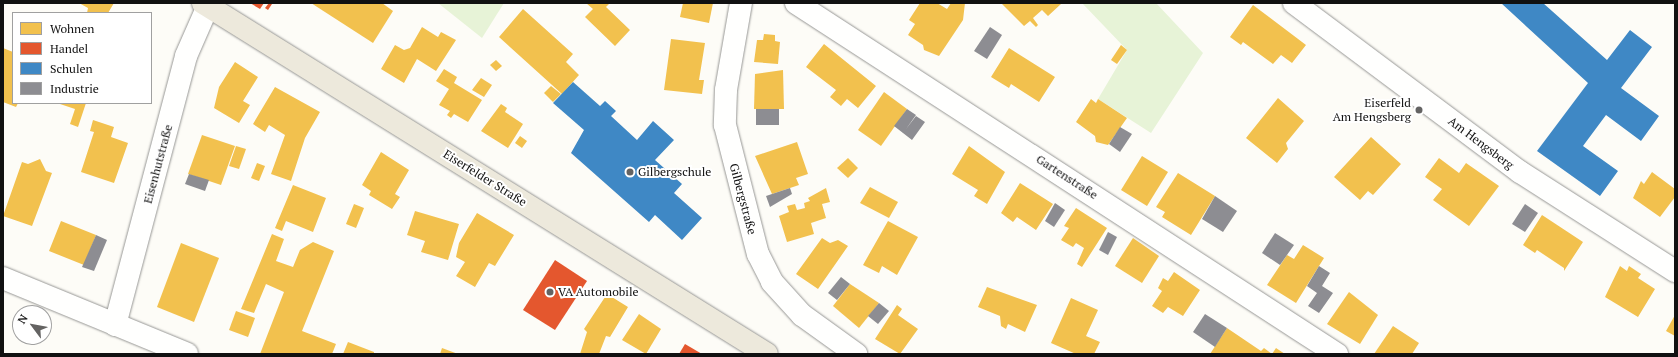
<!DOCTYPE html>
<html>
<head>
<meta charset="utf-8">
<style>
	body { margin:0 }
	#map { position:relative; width:1678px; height:357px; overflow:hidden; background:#fdfcf7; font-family:"PT Serif",serif }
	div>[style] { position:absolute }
	.green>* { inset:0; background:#e7f3d7 }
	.homes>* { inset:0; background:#f2c14e }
	.shops>* { inset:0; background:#e4572e }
	.schools>* { inset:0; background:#3f88c5 }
	.industry>* { inset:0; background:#8d8d92 }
	.roads { filter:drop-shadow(0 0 1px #979795) drop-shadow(0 0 1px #979795) }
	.minor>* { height:22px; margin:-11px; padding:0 11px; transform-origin:11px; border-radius:11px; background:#fffffe }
	.major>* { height:22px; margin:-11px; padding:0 11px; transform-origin:11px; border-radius:11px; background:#ede9dc }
	.dots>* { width:11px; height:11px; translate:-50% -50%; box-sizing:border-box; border:2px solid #fff; border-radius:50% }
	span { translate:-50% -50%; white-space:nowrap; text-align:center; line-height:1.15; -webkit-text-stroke:4px #fff; paint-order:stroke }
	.poi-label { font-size:12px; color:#111 }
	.right { translate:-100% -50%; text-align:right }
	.left { translate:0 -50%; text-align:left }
	.street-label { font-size:12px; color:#111 }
	.frame { position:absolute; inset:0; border:4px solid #111; pointer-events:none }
	.legend { position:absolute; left:12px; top:12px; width:140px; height:92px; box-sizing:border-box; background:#fff; border:1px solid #a0a0a0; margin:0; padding:5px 7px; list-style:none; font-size:12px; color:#111 }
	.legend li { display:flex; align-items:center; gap:8px; height:20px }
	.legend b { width:20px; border:1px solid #a0a0a0 }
	.north { position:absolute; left:12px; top:305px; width:40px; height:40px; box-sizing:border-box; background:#fff; border:1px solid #a0a0a0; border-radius:50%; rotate:302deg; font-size:11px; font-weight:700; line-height:16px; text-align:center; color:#111 }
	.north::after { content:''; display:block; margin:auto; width:14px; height:18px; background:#646362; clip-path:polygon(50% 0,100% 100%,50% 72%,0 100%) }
</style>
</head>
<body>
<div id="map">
	<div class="green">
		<div style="clip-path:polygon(438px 3px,504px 3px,482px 38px)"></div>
		<div style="clip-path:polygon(1082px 3px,1156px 3px,1203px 53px,1151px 133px,1098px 99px,1127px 50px)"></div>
	</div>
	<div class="homes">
		<div style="clip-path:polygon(79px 3px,114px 3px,108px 13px,87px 13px,88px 8px)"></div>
		<div style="clip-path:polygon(311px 3px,382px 3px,393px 11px,373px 43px)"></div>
		<div style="clip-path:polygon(586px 3px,610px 3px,606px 7px,630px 30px,615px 46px,585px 17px,593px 9px)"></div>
		<div style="clip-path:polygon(683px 3px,713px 3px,709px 23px,680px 17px)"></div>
		<div style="clip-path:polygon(920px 3px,937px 3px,947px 9px,951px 3px,965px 3px,963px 20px,939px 56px,924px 50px,923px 45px,908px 35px,915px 24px,909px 20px)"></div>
		<div style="clip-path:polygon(1001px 3px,1061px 3px,1061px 4px,1048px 16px,1042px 10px,1033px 18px,1038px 25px,1036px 27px,1030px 21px,1024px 26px)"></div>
		<div style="clip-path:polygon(1253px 5px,1306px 45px,1292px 63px,1281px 55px,1273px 64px,1243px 42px,1241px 45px,1230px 37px)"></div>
		<div style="clip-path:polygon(523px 9px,573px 54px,566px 62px,579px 75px,562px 94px,499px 37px)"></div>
		<div style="clip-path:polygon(422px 27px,438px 37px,441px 32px,456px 40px,436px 71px,417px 59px,404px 83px,381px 69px,395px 45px,404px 50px,410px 48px)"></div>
		<div style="clip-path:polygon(764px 34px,775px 35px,775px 41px,780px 42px,778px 64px,754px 62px,757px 40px,763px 40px)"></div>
		<div style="clip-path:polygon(671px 39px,705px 43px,699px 80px,704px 80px,702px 94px,664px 90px)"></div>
		<div style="clip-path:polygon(824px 44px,876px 86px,858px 108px,847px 99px,841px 106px,830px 97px,836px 90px,806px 67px)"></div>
		<div style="clip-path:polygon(1121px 45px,1127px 50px,1117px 64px,1111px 60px)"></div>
		<div style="clip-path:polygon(3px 48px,13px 52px,13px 103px,18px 103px,16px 107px,3px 102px)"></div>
		<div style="clip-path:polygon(1009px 48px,1055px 77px,1039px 102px,1011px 84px,1009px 88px,991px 77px)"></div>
		<div style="clip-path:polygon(496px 60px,502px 66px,496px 71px,490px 65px)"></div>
		<div style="clip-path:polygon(235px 62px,258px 77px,243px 101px,250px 105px,239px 123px,214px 108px,219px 87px)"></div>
		<div style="clip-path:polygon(444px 69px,457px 77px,454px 83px,482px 100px,468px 122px,454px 114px,451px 118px,447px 115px,450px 111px,439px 105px,449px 89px,436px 81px)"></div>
		<div style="clip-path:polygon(783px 70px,784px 109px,754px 109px,755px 74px)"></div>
		<div style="clip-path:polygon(481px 78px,492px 85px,484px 97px,472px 90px)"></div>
		<div style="clip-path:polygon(551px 86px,561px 94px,553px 102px,544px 93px)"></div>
		<div style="clip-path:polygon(275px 87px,320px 112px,305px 138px,291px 181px,271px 174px,285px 135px,269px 125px,265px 132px,253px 124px)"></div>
		<div style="clip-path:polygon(884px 92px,907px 109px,881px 146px,858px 130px)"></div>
		<div style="clip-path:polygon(1278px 98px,1304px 121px,1286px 143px,1288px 149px,1277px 163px,1246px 138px)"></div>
		<div style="clip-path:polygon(1091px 99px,1096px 103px,1098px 99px,1127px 118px,1108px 145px,1096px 142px,1095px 136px,1076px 122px)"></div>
		<div style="clip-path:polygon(57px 103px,86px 103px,78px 127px,70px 124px,75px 109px)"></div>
		<div style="clip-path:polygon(501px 104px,507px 108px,505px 112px,523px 124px,508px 148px,481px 131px)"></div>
		<div style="clip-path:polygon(93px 120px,114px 127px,111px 137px,128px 143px,114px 183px,81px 172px,94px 132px,90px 131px)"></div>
		<div style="clip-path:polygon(202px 135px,235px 146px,221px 185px,188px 174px)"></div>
		<div style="clip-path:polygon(520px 136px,527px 141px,522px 148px,515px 143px)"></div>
		<div style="clip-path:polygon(1371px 137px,1401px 164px,1373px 195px,1368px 191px,1360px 200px,1334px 177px)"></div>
		<div style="clip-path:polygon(797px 142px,808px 174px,796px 178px,799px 185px,772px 194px,755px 156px)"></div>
		<div style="clip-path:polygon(236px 146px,246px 149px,239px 169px,229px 166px)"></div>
		<div style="clip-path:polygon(969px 146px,1005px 172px,987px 204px,974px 196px,978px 190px,952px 174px)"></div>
		<div style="clip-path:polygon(381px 152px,409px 170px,395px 194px,400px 197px,392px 209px,369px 195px,371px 191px,362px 185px)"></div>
		<div style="clip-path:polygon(1142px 156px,1168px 172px,1147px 206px,1121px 190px)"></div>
		<div style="clip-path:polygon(848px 158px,858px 168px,848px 178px,837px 168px)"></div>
		<div style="clip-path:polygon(1439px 158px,1459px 173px,1466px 163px,1499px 186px,1469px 226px,1433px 200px,1442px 189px,1425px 177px)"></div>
		<div style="clip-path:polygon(40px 159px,46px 171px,52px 173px,32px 226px,3px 216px,22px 162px,28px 164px)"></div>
		<div style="clip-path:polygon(257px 163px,265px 166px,259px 181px,251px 178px)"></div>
		<div style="clip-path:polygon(1652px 172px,1675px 189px,1675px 197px,1660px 217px,1633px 198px,1641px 181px,1644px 184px)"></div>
		<div style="clip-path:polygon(1178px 173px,1215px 196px,1191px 235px,1162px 217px,1165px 212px,1156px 207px)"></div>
		<div style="clip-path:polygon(1020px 183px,1053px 204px,1036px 230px,1017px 217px,1013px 222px,1001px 213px)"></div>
		<div style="clip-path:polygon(293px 185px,326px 198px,313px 232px,286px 221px,282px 231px,275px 228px)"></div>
		<div style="clip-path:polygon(870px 187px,898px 202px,889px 218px,860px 203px)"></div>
		<div style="clip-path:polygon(826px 188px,830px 202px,822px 204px,826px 218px,811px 223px,814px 234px,787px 242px,779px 216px,789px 212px,787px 206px,795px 204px,797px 210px,805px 208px,804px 203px,810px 201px,808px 198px)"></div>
		<div style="clip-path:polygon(354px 204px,364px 208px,356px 228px,346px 224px)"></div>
		<div style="clip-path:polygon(1076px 208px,1107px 228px,1082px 267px,1077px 264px,1084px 248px,1076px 243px,1073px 247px,1061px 240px,1069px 228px,1064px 226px)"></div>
		<div style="clip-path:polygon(415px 211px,459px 224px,448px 260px,421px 252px,425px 241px,407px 235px)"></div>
		<div style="clip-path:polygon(477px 213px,514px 235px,495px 266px,489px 263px,475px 287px,456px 276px,465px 262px,456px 257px,459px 243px)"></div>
		<div style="clip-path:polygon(1542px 215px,1583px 242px,1564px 271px,1564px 268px,1537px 250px,1535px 253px,1523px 245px)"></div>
		<div style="clip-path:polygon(61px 221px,96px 235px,84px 265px,49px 251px)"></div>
		<div style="clip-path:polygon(888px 221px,918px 237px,897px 275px,882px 266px,879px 273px,863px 265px)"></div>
		<div style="clip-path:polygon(272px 234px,284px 239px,276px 261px,293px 267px,300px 250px,313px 242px,334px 251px,302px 331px,336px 344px,332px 354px,260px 354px,284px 292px,266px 284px,254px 313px,241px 309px)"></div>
		<div style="clip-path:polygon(822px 238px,830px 243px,838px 240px,848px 246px,818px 289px,796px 274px)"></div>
		<div style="clip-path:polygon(1133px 238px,1159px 256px,1142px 283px,1115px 266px)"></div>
		<div style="clip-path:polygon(181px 243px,219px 258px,194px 322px,157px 307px)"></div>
		<div style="clip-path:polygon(1303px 245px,1324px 258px,1296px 303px,1267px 285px,1287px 255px,1294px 259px)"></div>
		<div style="clip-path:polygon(1620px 266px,1627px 271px,1629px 266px,1641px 274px,1638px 278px,1655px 289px,1638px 317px,1605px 297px)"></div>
		<div style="clip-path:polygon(1174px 272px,1200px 290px,1183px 316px,1168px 307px,1163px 313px,1152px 306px,1162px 291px,1158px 288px,1163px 278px,1168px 281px)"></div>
		<div style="clip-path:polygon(850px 284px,879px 303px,859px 328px,833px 306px)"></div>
		<div style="clip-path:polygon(987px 287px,1037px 305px,1025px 332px,1008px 324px,1006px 329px,1001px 326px,1000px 316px,978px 307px)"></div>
		<div style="clip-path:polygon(1349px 292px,1378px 315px,1360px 344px,1327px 324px)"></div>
		<div style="clip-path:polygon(607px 294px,628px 307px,610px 337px,606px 336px,599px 354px,580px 354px,587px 332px,584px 329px)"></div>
		<div style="clip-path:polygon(1071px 298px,1098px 310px,1086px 336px,1100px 342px,1094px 354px,1076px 354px,1051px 343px)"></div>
		<div style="clip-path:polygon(897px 305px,902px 309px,898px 315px,918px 329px,900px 354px,875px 339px)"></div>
		<div style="clip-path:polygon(236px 311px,255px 318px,248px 337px,229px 330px)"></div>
		<div style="clip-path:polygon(639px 314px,661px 329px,646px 354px,622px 340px)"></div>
		<div style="clip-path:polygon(1675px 315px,1675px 336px,1666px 331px)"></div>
		<div style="clip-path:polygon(1393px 326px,1419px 343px,1412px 354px,1374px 354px)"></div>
		<div style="clip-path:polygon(1227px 328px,1261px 351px,1264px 348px,1272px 354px,1276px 348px,1285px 354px,1210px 354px)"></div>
		<div style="clip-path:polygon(348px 342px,374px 352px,374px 354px,343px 354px)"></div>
		<div style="clip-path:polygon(442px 348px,458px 354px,440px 354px)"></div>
	</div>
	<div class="shops">
		<div style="clip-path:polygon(250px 3px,264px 3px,260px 9px)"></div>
		<div style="clip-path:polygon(269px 3px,272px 4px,268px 10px,265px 8px)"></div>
		<div style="clip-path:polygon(555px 260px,587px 281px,555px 330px,523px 310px)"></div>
		<div style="clip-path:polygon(685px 344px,702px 354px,679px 354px)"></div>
	</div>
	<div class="schools">
		<div style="clip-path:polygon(1501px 3px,1543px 3px,1607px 60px,1630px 30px,1652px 47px,1621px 88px,1659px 116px,1641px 141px,1606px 115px,1583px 146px,1618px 171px,1600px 196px,1537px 151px,1588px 83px)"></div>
		<div style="clip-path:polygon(573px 82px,600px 106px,605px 101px,616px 111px,611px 116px,637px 140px,653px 121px,674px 140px,655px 160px,682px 184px,674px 193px,702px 218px,682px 240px,655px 215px,649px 222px,571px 153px,584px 130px,553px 103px)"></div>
	</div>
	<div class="industry">
		<div style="clip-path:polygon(990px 27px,1002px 35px,987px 59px,974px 51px)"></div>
		<div style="clip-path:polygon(756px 109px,779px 109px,779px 125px,756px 125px)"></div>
		<div style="clip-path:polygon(907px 109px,916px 115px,906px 129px,916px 116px,925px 122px,912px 140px,894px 126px)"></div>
		<div style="clip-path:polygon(1120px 127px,1132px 134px,1120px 152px,1109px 144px)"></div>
		<div style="clip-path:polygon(189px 174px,209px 180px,205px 191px,185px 184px)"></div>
		<div style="clip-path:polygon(790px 188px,792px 194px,770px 207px,766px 196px)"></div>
		<div style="clip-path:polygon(1215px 196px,1237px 211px,1223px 232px,1202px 219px)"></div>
		<div style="clip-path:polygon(1055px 203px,1065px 210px,1054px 227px,1045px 221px)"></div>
		<div style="clip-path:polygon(1525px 204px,1538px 213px,1525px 232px,1512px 224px)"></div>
		<div style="clip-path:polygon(1108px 232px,1117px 237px,1108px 255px,1099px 250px)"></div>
		<div style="clip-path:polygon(1275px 233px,1294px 245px,1280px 265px,1262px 253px)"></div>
		<div style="clip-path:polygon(96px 235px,107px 240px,94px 271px,82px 267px)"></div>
		<div style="clip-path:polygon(1319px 266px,1330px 273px,1322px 286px,1333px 293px,1319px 313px,1308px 306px,1317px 293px,1307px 286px)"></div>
		<div style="clip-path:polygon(841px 277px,850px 284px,837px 300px,828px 293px)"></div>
		<div style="clip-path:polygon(879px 303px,889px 311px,878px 324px,868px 316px)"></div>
		<div style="clip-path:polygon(1205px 314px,1227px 328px,1215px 347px,1193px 332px)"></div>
	</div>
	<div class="roads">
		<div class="minor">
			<div style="left:741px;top:3px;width:88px;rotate:99.8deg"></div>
			<div style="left:726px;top:90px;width:35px;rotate:92deg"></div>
			<div style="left:725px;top:125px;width:133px;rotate:75.7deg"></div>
			<div style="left:758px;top:254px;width:31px;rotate:63deg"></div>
			<div style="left:772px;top:282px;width:45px;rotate:47.7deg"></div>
			<div style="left:802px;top:315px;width:67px;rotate:35.8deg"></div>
			<div style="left:796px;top:3px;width:645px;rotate:32.98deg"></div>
			<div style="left:1294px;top:3px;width:282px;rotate:36.8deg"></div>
			<div style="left:1520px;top:172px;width:184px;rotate:32.6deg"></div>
			<div style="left:3px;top:278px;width:199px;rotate:22.4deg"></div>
			<div style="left:115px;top:325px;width:278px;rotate:-75.2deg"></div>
			<div style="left:186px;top:56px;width:55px;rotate:-66.3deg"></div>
		</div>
		<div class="major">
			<div style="left:203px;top:3px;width:664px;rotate:31.9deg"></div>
		</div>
	</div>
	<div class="dots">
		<div style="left:1419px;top:110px;background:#646362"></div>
		<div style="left:630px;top:172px;background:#646362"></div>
		<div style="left:550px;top:292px;background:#646362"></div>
	</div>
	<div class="poi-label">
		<span class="right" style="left:1411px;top:110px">Eiserfeld<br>Am Hengsberg</span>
		<span class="left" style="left:638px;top:172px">Gilbergschule</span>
		<span class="left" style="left:558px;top:292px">VA Automobile</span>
	</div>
	<div class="street-label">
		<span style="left:1481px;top:143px;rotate:37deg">Am Hengsberg</span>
		<span style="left:158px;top:164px;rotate:-75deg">Eisenhutstraße</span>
		<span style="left:1067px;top:177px;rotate:33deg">Gartenstraße</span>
		<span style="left:485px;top:178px;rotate:32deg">Eiserfelder Straße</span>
		<span style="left:743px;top:199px;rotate:75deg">Gilbergstraße</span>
	</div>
	<div class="frame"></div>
	<ul class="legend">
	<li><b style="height:11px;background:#f2c14e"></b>Wohnen</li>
	<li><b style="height:11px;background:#e4572e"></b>Handel</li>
	<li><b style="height:11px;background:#3f88c5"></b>Schulen</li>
	<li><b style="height:11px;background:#8d8d92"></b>Industrie</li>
	</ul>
	<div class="north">N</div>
</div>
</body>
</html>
